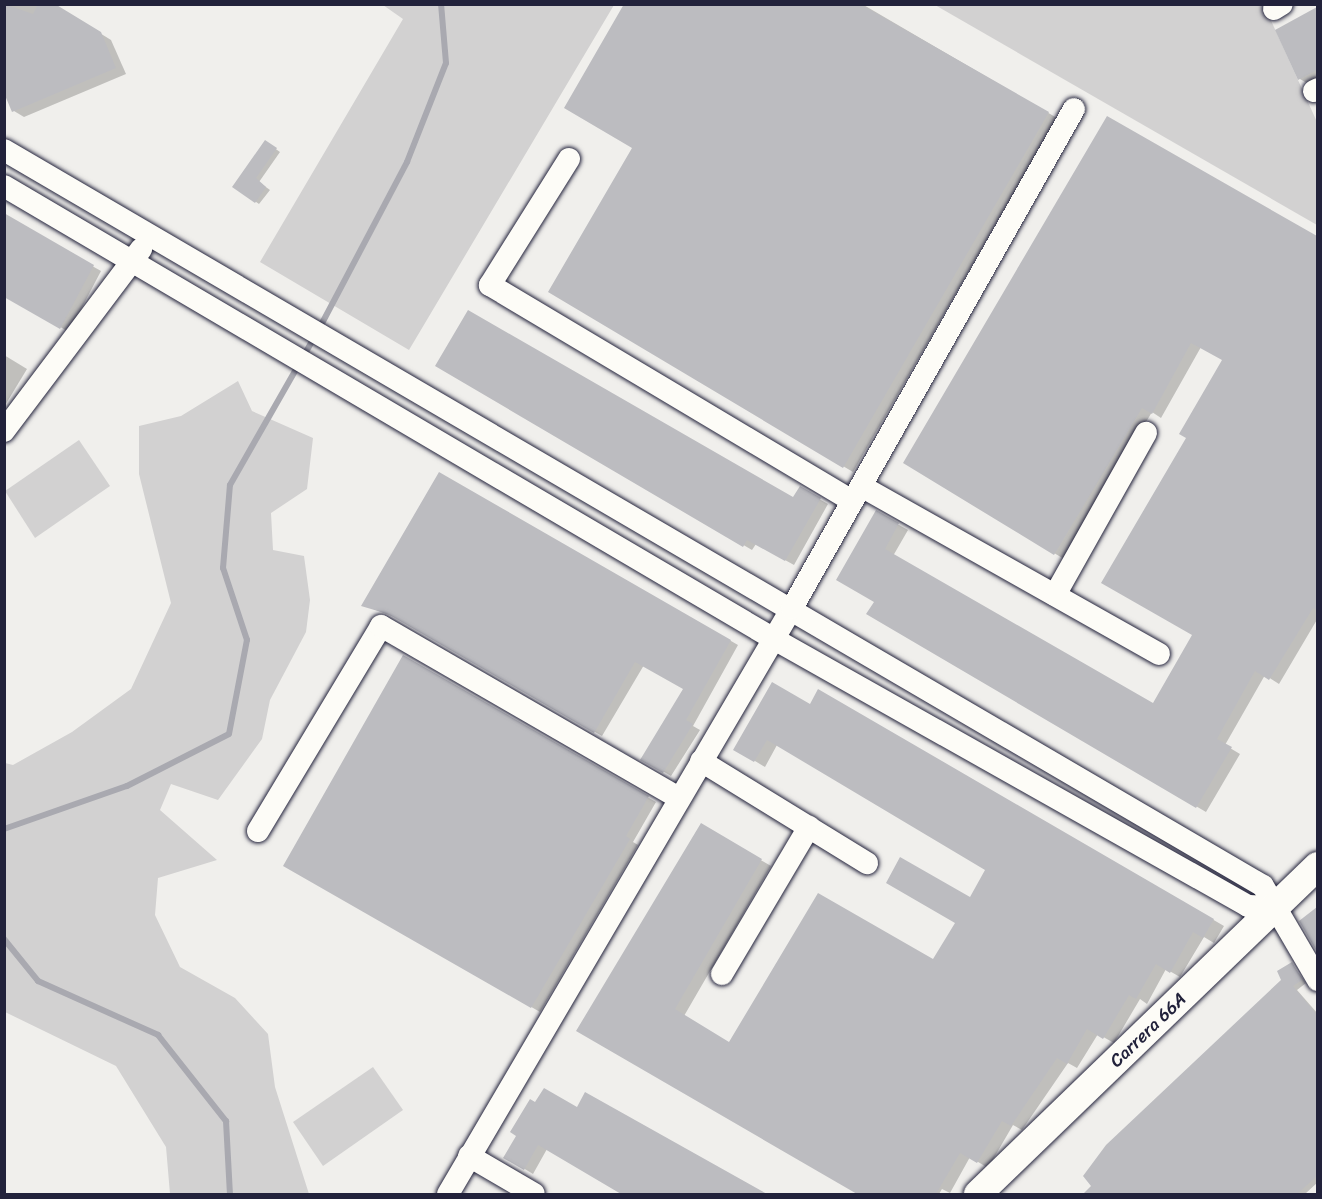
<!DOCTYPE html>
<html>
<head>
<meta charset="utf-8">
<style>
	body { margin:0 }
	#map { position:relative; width:1322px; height:1199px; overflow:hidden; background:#f0efec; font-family:Sriracha,sans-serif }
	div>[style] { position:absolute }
	.green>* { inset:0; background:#d2d1d1 }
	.shadow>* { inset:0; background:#0003 }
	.stream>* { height:6px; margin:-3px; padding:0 3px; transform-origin:3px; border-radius:3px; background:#a9a9b0 }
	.building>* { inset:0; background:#bcbcc0 }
	.roads { filter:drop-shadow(0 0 2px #22223b) drop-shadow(0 0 2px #22223b) }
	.minor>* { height:22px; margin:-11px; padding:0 11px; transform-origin:11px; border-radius:11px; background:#fdfcf7 }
	.tertiary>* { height:28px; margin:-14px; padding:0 14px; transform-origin:14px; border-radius:14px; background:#fdfcf7 }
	span { translate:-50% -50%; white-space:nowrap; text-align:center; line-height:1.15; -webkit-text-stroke:4.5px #fdfcf7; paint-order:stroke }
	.street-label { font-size:18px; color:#22223b }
	.frame { position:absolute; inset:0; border:6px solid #22223b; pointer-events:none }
</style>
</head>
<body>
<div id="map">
	<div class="green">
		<div style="clip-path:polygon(383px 5px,614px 5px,409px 350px,260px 262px,403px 19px)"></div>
		<div style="clip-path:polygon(935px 5px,1264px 5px,1317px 122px,1317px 225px)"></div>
		<div style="clip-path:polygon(238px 381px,252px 411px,313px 438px,307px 489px,271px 513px,273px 550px,304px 556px,310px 600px,306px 632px,270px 700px,262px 739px,218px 800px,171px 784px,160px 810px,217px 860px,158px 878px,155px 915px,180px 967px,235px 998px,268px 1034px,275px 1087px,309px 1194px,170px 1194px,166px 1147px,116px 1066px,5px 1012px,5px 763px,13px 765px,72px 732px,131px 689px,171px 603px,139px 474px,139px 426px,181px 416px)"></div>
		<div style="clip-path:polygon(79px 440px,110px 486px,35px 538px,5px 491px)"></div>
		<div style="clip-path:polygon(373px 1067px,403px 1110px,323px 1166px,293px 1122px)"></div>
	</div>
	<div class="shadow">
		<div style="clip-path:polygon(4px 4px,53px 4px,111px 40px,126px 74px,24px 117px,14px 111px)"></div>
		<div style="clip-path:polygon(625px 4px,862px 4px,1057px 118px,853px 472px,550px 292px,634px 148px)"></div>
		<div style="clip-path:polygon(1318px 9px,1318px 89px,1317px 89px,1300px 79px,1277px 31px)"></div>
		<div style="clip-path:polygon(1107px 118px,1318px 238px,1318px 618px,1279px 684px,1265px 675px,1225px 745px,1240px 754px,1206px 812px,868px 614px,876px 601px,876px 512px,908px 530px,893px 556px,1153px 705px,1194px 634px,1188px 437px,1224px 360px,1201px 347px,1161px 418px,1152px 412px,1064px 559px,905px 463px)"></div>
		<div style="clip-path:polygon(270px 145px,280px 152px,259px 182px,270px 190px,259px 204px,234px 186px)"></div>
		<div style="clip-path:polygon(4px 216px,101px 271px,69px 332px,4px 295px)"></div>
		<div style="clip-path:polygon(4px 355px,27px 369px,4px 407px)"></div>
		<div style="clip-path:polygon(437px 366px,794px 499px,800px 488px,828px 504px,794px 565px,756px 544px,752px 550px)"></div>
		<div style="clip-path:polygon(439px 474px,738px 645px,693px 726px,700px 730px,671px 776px,642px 759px,685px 689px,644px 665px,602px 736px,397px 618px,363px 605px)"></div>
		<div style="clip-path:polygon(404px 657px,656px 802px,633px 842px,638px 845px,540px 1012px,285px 865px)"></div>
		<div style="clip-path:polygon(819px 691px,1224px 926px,1214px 943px,1204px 937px,1180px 977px,1166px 969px,1147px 1004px,1140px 999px,1114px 1043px,1098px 1034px,1077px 1068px,1068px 1063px,1022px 1130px,1013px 1125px,988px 1168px,970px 1157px,950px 1193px,942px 1189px,939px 1194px,860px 1194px,578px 1031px,701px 825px,771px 866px,684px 1016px,730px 1044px,934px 961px,987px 870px,777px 745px,765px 767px,735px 749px,811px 706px)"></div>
		<div style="clip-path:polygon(1318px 909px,1318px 949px,1301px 922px)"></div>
		<div style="clip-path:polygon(1292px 964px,1306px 983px,1297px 990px,1318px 1014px,1318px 1182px,1305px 1194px,1085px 1194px,1283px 980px)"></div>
		<div style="clip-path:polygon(586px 1095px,761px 1194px,625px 1194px,547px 1149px,533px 1174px,505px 1157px,536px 1104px,577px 1109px)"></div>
	</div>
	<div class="stream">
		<div style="left:319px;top:329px;width:189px;rotate:-62.2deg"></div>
		<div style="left:407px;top:162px;width:106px;rotate:-68.5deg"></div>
		<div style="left:446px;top:63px;width:59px;rotate:-94.8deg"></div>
		<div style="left:4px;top:829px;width:130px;rotate:-19.3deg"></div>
		<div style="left:127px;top:786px;width:114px;rotate:-27deg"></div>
		<div style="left:229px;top:734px;width:96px;rotate:-79.2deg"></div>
		<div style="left:247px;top:640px;width:76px;rotate:-108.4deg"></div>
		<div style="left:223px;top:568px;width:83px;rotate:-85.2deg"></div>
		<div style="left:230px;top:485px;width:169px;rotate:-60.3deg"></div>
		<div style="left:4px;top:939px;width:54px;rotate:51deg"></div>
		<div style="left:38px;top:981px;width:132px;rotate:24.2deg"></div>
		<div style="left:158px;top:1035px;width:110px;rotate:51.7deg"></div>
		<div style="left:226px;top:1121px;width:73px;rotate:86.9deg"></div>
	</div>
	<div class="building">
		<div style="clip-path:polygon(4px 4px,33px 14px,38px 4px,55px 4px,101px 32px,116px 68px,12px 112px,4px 93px)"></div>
		<div style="clip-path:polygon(624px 4px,860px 4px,1049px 112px,843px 468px,548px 292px,632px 148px,564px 108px)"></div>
		<div style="clip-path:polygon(1317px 7px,1317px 70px,1298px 80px,1275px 30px)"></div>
		<div style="clip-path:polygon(1107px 116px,1317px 236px,1317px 610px,1313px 608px,1269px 680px,1255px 671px,1217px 739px,1232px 747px,1196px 808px,866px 614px,874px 602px,836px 580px,876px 510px,899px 523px,885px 549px,1153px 703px,1192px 635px,1101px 583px,1186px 438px,1179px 434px,1222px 360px,1191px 343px,1152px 414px,1142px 408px,1054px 555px,903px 463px)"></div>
		<div style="clip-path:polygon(265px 140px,277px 148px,256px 178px,266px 187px,255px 203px,232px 187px)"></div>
		<div style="clip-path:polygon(4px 213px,94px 265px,60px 329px,4px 297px)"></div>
		<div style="clip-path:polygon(468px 310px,793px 497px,800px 486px,821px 498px,785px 561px,747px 540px,743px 547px,435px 366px)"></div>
		<div style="clip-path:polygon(439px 472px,731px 640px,686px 720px,693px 724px,663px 773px,640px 760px,683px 689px,635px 662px,594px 733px,388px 614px,361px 606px)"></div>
		<div style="clip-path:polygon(403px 655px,649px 796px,626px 836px,630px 839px,531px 1008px,283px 866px)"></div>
		<div style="clip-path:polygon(772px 682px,810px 704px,818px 689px,1214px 919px,1203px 938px,1193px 932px,1170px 973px,1156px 964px,1136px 999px,1129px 995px,1103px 1039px,1087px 1029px,1067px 1064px,1057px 1058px,1011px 1126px,1002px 1121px,977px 1163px,960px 1153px,936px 1194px,857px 1194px,576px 1031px,701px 823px,762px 859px,675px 1009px,729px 1042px,818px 893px,933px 959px,955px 923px,886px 883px,900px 857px,970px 897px,985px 870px,767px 740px,754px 762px,733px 750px)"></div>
		<div style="clip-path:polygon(1317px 907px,1317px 952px,1299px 921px)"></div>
		<div style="clip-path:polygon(1292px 962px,1302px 980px,1293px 986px,1317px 1015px,1317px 1176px,1297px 1194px,1083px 1194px,1091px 1186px,1083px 1176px,1106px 1145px,1281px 980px,1277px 971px)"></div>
		<div style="clip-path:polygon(544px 1088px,577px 1107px,585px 1092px,767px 1194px,621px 1194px,538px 1145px,524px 1170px,503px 1158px,516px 1136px,510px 1132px,530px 1099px,535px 1102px)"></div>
	</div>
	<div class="roads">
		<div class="minor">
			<div style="left:1274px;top:9px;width:9px;rotate:-32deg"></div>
			<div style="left:1314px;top:91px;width:4px;rotate:-27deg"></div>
			<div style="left:4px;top:150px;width:1458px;rotate:30.31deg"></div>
			<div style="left:1263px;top:886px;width:109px;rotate:59.7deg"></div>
			<div style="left:569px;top:159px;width:149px;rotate:122.1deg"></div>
			<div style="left:490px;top:285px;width:422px;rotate:30.8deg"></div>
			<div style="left:4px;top:186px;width:893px;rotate:30.47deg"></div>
			<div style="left:774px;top:639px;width:544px;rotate:29.39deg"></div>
			<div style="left:1248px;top:906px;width:26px;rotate:2deg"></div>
			<div style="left:4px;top:431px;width:228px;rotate:-53deg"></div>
			<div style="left:861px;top:486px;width:342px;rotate:29.4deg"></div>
			<div style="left:1055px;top:595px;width:186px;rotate:-60.7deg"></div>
			<div style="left:701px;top:761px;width:195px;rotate:31.6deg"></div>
			<div style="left:258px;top:831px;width:239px;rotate:-59deg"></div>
			<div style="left:381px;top:626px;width:344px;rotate:30deg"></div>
			<div style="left:722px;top:974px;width:171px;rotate:-59.4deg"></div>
			<div style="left:469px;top:1156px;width:75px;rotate:30.3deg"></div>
			<div style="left:448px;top:1194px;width:680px;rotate:-59.59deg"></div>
			<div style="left:792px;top:608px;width:573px;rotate:-60.53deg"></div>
		</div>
		<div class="tertiary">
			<div style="left:978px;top:1194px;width:472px;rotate:-44deg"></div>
		</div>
	</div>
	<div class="street-label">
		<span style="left:1148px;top:1030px;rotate:-44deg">Carrera 66A</span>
	</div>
	<div class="frame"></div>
</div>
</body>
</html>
